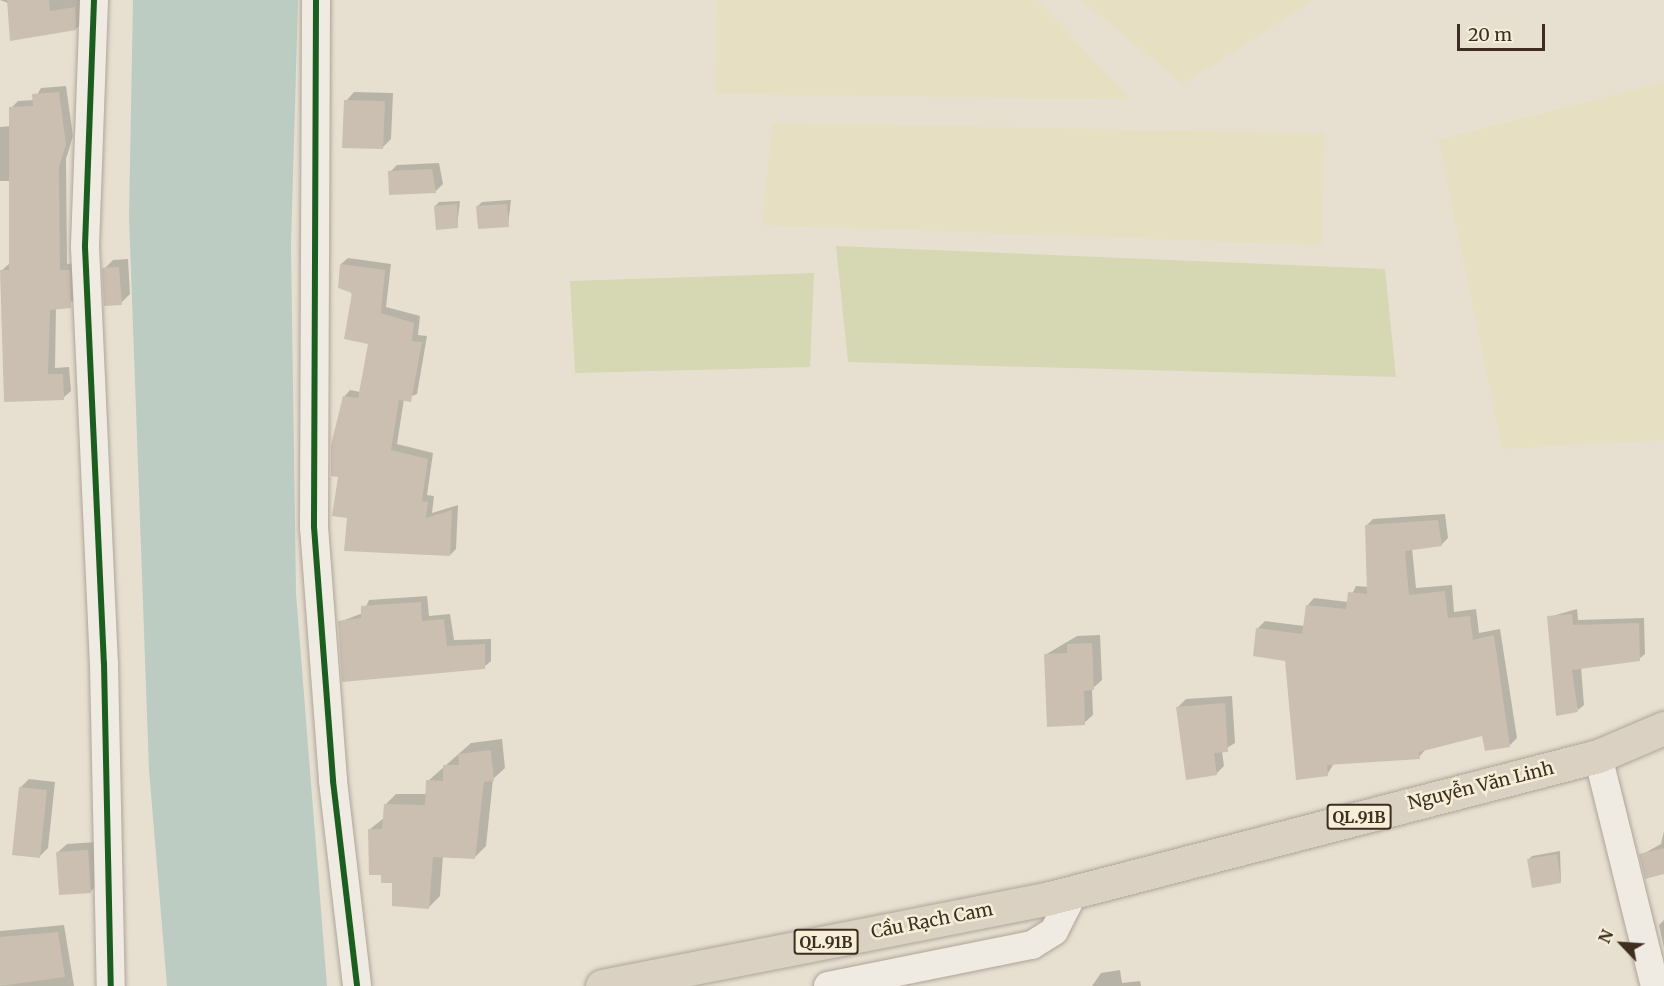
<!DOCTYPE html>
<html>
<head>
<meta charset="utf-8">
<style>
	body { margin:0 }
	#map { position:relative; width:1664px; height:986px; overflow:hidden; background:#e7e0d1; font-family:Merriweather,serif }
	div>[style] { position:absolute }
	.farmland>* { inset:0; background:#e6dfc2 }
	.green>* { inset:0; background:#d6d7b3 }
	.water>* { inset:0; background:#bcccc2 }
	.shadow>* { inset:0; background:#0003 }
	.building>* { inset:0; background:#cbbfb2 }
	.roads { filter:drop-shadow(0 0 2px #ada599) drop-shadow(0 0 2px #ada599) }
	.minor>* { height:28px; margin:-14px; padding:0 14px; transform-origin:14px; border-radius:14px; background:#efebe3 }
	.highway>* { height:33px; margin:-16.5px; padding:0 16.5px; transform-origin:16.5px; border-radius:16.5px; background:#dad1c2 }
	.cycleway>* { height:6px; margin:-3px; padding:0 3px; transform-origin:3px; border-radius:3px; background:#1b5e20 }
	span { translate:-50% -50%; white-space:nowrap; text-align:center; line-height:1.15; -webkit-text-stroke:5px #f7eed8; paint-order:stroke }
	.shield-label span { padding:2px 4px; background:#f7eed8; border:2px solid; border-radius:4px; -webkit-text-stroke-width:0 }
	.shield-label { font-size:16px; color:#3d2e20; font-weight:700 }
	.street-label { font-size:18px; color:#3d2e20 }
	.north { position:absolute; left:1592px; top:914px; width:60px; height:60px; -webkit-text-stroke:4px #f7eed8; paint-order:stroke; rotate:295deg; font-size:16px; font-weight:700; line-height:24px; text-align:center; color:#3d2e20 }
	.north::after { content:''; display:block; margin:auto; width:21px; height:27px; background:#3d2e20; clip-path:polygon(50% 0,100% 100%,50% 72%,0 100%) }
	.scale { position:absolute; left:1457px; top:24px; width:88px; height:27px; box-sizing:border-box; border:3px solid #3d2e20; border-top:0; padding-left:8px; font-size:18px; line-height:21px; white-space:nowrap; color:#3d2e20; -webkit-text-stroke:4px #f7eed8; paint-order:stroke }
</style>
</head>
<body>
<div id="map">
	<div class="farmland">
		<div style="clip-path:polygon(717px 0,1037px 0,1131px 99px,715px 94px)"></div>
		<div style="clip-path:polygon(1081px 0,1314px 0,1183px 84px)"></div>
		<div style="clip-path:polygon(1664px 82px,1664px 440px,1502px 449px,1438px 140px)"></div>
		<div style="clip-path:polygon(772px 123px,1325px 133px,1322px 245px,762px 225px)"></div>
	</div>
	<div class="green">
		<div style="clip-path:polygon(836px 246px,1385px 269px,1396px 377px,848px 362px)"></div>
		<div style="clip-path:polygon(814px 273px,810px 367px,575px 373px,570px 281px)"></div>
	</div>
	<div class="water">
		<div style="clip-path:polygon(133px 0,298px 0,291px 245px,296px 593px,327px 986px,167px 986px,149px 770px,129px 216px)"></div>
	</div>
	<div class="shadow">
		<div style="clip-path:polygon(0 0,81px 0,83px 22px,76px 29px)"></div>
		<div style="clip-path:polygon(66px 86px,73px 136px,66px 159px,67px 264px,76px 263px,78px 299px,56px 308px,55px 368px,69px 367px,71px 391px,63px 398px,5px 401px,1px 271px,10px 263px,9px 181px,0 181px,0 127px,12px 126px,11px 108px,18px 101px,34px 100px,41px 88px)"></div>
		<div style="clip-path:polygon(354px 92px,393px 93px,391px 139px,382px 148px,346px 101px)"></div>
		<div style="clip-path:polygon(439px 163px,443px 184px,436px 191px,390px 172px,397px 165px)"></div>
		<div style="clip-path:polygon(511px 200px,508px 225px,478px 206px,482px 202px)"></div>
		<div style="clip-path:polygon(460px 201px,457px 227px,435px 206px,439px 202px)"></div>
		<div style="clip-path:polygon(348px 258px,391px 264px,386px 307px,420px 316px,418px 335px,427px 336px,417px 394px,404px 399px,397px 444px,433px 453px,427px 495px,434px 496px,432px 513px,458px 505px,456px 549px,450px 555px,349px 516px,339px 475px,344px 397px,350px 390px,360px 392px,369px 343px,341px 264px)"></div>
		<div style="clip-path:polygon(128px 259px,130px 294px,121px 303px,104px 269px,113px 260px)"></div>
		<div style="clip-path:polygon(1445px 514px,1448px 538px,1441px 545px,1412px 548px,1416px 588px,1452px 585px,1454px 612px,1476px 609px,1479px 633px,1500px 629px,1517px 738px,1510px 745px,1484px 734px,1426px 749px,1419px 757px,1334px 763px,1327px 775px,1286px 659px,1258px 628px,1265px 621px,1304px 626px,1307px 606px,1314px 598px,1348px 602px,1356px 586px,1369px 587px,1366px 526px,1373px 519px)"></div>
		<div style="clip-path:polygon(427px 596px,429px 616px,450px 614px,454px 640px,491px 639px,491px 661px,484px 667px,339px 622px,363px 613px,369px 600px)"></div>
		<div style="clip-path:polygon(1577px 609px,1578px 620px,1644px 618px,1645px 654px,1639px 659px,1581px 667px,1584px 705px,1578px 710px,1549px 617px)"></div>
		<div style="clip-path:polygon(1100px 635px,1102px 680px,1092px 689px,1093px 715px,1084px 723px,1045px 655px,1077px 636px)"></div>
		<div style="clip-path:polygon(1232px 696px,1235px 743px,1222px 751px,1224px 766px,1216px 774px,1178px 707px,1186px 699px)"></div>
		<div style="clip-path:polygon(502px 739px,505px 768px,493px 779px,486px 846px,474px 858px,443px 856px,440px 896px,429px 907px,394px 881px,370px 829px,384px 818px,385px 805px,396px 794px,427px 794px,428px 781px,471px 743px)"></div>
		<div style="clip-path:polygon(29px 779px,55px 782px,48px 848px,39px 857px,20px 788px)"></div>
		<div style="clip-path:polygon(1664px 831px,1664px 872px,1641px 855px,1661px 844px)"></div>
		<div style="clip-path:polygon(96px 842px,99px 883px,90px 892px,58px 852px,67px 844px)"></div>
		<div style="clip-path:polygon(1560px 851px,1561px 882px,1528px 860px,1532px 856px)"></div>
		<div style="clip-path:polygon(1664px 920px,1664px 948px,1659px 925px)"></div>
		<div style="clip-path:polygon(64px 925px,74px 986px,0 986px,0 931px)"></div>
		<div style="clip-path:polygon(1120px 970px,1122px 983px,1140px 981px,1141px 986px,1092px 986px,1101px 973px)"></div>
	</div>
	<div class="building">
		<div style="clip-path:polygon(7px 0,49px 0,50px 11px,75px 7px,76px 30px,10px 41px)"></div>
		<div style="clip-path:polygon(59px 92px,66px 144px,59px 167px,60px 270px,70px 270px,71px 308px,50px 310px,48px 374px,63px 374px,64px 400px,4px 402px,0 270px,9px 270px,9px 107px,33px 106px,32px 94px)"></div>
		<div style="clip-path:polygon(344px 100px,385px 101px,383px 149px,342px 148px)"></div>
		<div style="clip-path:polygon(432px 169px,436px 193px,389px 195px,388px 171px)"></div>
		<div style="clip-path:polygon(457px 204px,458px 228px,436px 230px,434px 206px)"></div>
		<div style="clip-path:polygon(507px 204px,509px 227px,478px 229px,476px 206px)"></div>
		<div style="clip-path:polygon(340px 264px,385px 270px,381px 313px,414px 323px,412px 341px,422px 342px,411px 402px,399px 400px,391px 450px,428px 459px,422px 501px,428px 502px,426px 518px,452px 510px,450px 556px,344px 551px,347px 518px,332px 516px,338px 477px,331px 476px,331px 445px,343px 396px,358px 398px,368px 344px,344px 339px,352px 293px,338px 288px)"></div>
		<div style="clip-path:polygon(119px 267px,122px 305px,104px 306px,102px 268px)"></div>
		<div style="clip-path:polygon(1438px 520px,1442px 546px,1405px 551px,1409px 595px,1445px 591px,1448px 618px,1470px 616px,1473px 640px,1494px 635px,1510px 747px,1485px 751px,1482px 736px,1419px 752px,1420px 759px,1327px 765px,1328px 776px,1296px 780px,1285px 661px,1253px 656px,1256px 628px,1302px 634px,1306px 605px,1346px 609px,1348px 592px,1367px 594px,1365px 525px)"></div>
		<div style="clip-path:polygon(421px 602px,422px 621px,444px 619px,447px 646px,485px 644px,485px 669px,342px 682px,338px 621px,361px 618px,361px 606px)"></div>
		<div style="clip-path:polygon(1572px 614px,1573px 625px,1639px 623px,1640px 661px,1572px 670px,1578px 712px,1556px 716px,1547px 616px)"></div>
		<div style="clip-path:polygon(1092px 643px,1094px 690px,1084px 691px,1085px 725px,1047px 727px,1044px 654px,1067px 653px,1067px 644px)"></div>
		<div style="clip-path:polygon(1225px 703px,1228px 752px,1214px 753px,1217px 775px,1186px 780px,1176px 707px)"></div>
		<div style="clip-path:polygon(491px 750px,494px 781px,484px 782px,475px 859px,433px 857px,429px 909px,392px 906px,392px 883px,381px 883px,381px 875px,369px 875px,368px 829px,382px 829px,384px 804px,425px 805px,426px 780px,443px 781px,443px 765px,459px 765px,458px 754px)"></div>
		<div style="clip-path:polygon(19px 787px,47px 790px,40px 858px,12px 855px)"></div>
		<div style="clip-path:polygon(1664px 848px,1664px 874px,1645px 879px,1639px 854px)"></div>
		<div style="clip-path:polygon(88px 850px,91px 893px,59px 895px,56px 852px)"></div>
		<div style="clip-path:polygon(1557px 854px,1561px 883px,1532px 888px,1527px 859px)"></div>
		<div style="clip-path:polygon(58px 932px,65px 977px,0 986px,0 937px)"></div>
	</div>
	<div class="roads">
		<div class="minor">
			<div style="left:94px;top:0;width:247px;rotate:92.1deg"></div>
			<div style="left:85px;top:247px;width:417px;rotate:87.4deg"></div>
			<div style="left:104px;top:664px;width:322px;rotate:88.8deg"></div>
			<div style="left:316px;top:0;width:527px;rotate:90.22deg"></div>
			<div style="left:314px;top:527px;width:255px;rotate:85.7deg"></div>
			<div style="left:333px;top:781px;width:206px;rotate:83.3deg"></div>
			<div style="left:1598px;top:756px;width:237px;rotate:76.1deg"></div>
			<div style="left:828px;top:986px;width:208px;rotate:-11.4deg"></div>
			<div style="left:1032px;top:945px;width:26px;rotate:-32deg"></div>
			<div style="left:1054px;top:931px;width:46px;rotate:-62.9deg"></div>
		</div>
		<div class="highway">
			<div style="left:602px;top:986px;width:457px;rotate:-11.1deg"></div>
			<div style="left:1050px;top:898px;width:566px;rotate:-14.53deg"></div>
			<div style="left:1598px;top:756px;width:72px;rotate:-23deg"></div>
		</div>
	</div>
	<div class="cycleway">
		<div style="left:94px;top:0;width:247px;rotate:92.1deg"></div>
		<div style="left:85px;top:247px;width:417px;rotate:87.4deg"></div>
		<div style="left:104px;top:664px;width:322px;rotate:88.8deg"></div>
		<div style="left:316px;top:0;width:527px;rotate:90.22deg"></div>
		<div style="left:314px;top:527px;width:255px;rotate:85.7deg"></div>
		<div style="left:333px;top:781px;width:206px;rotate:83.3deg"></div>
	</div>
	<div class="shield-label">
		<span style="left:1359px;top:817px">QL.91B</span>
		<span style="left:826px;top:942px">QL.91B</span>
	</div>
	<div class="street-label">
		<span style="left:1481px;top:786px;rotate:-14deg">Nguyễn Văn Linh</span>
		<span style="left:932px;top:921px;rotate:-11deg">Cầu Rạch Cam</span>
	</div>
	<div class="north">N</div>
	<div class="scale">20 m</div>
</div>
</body>
</html>
